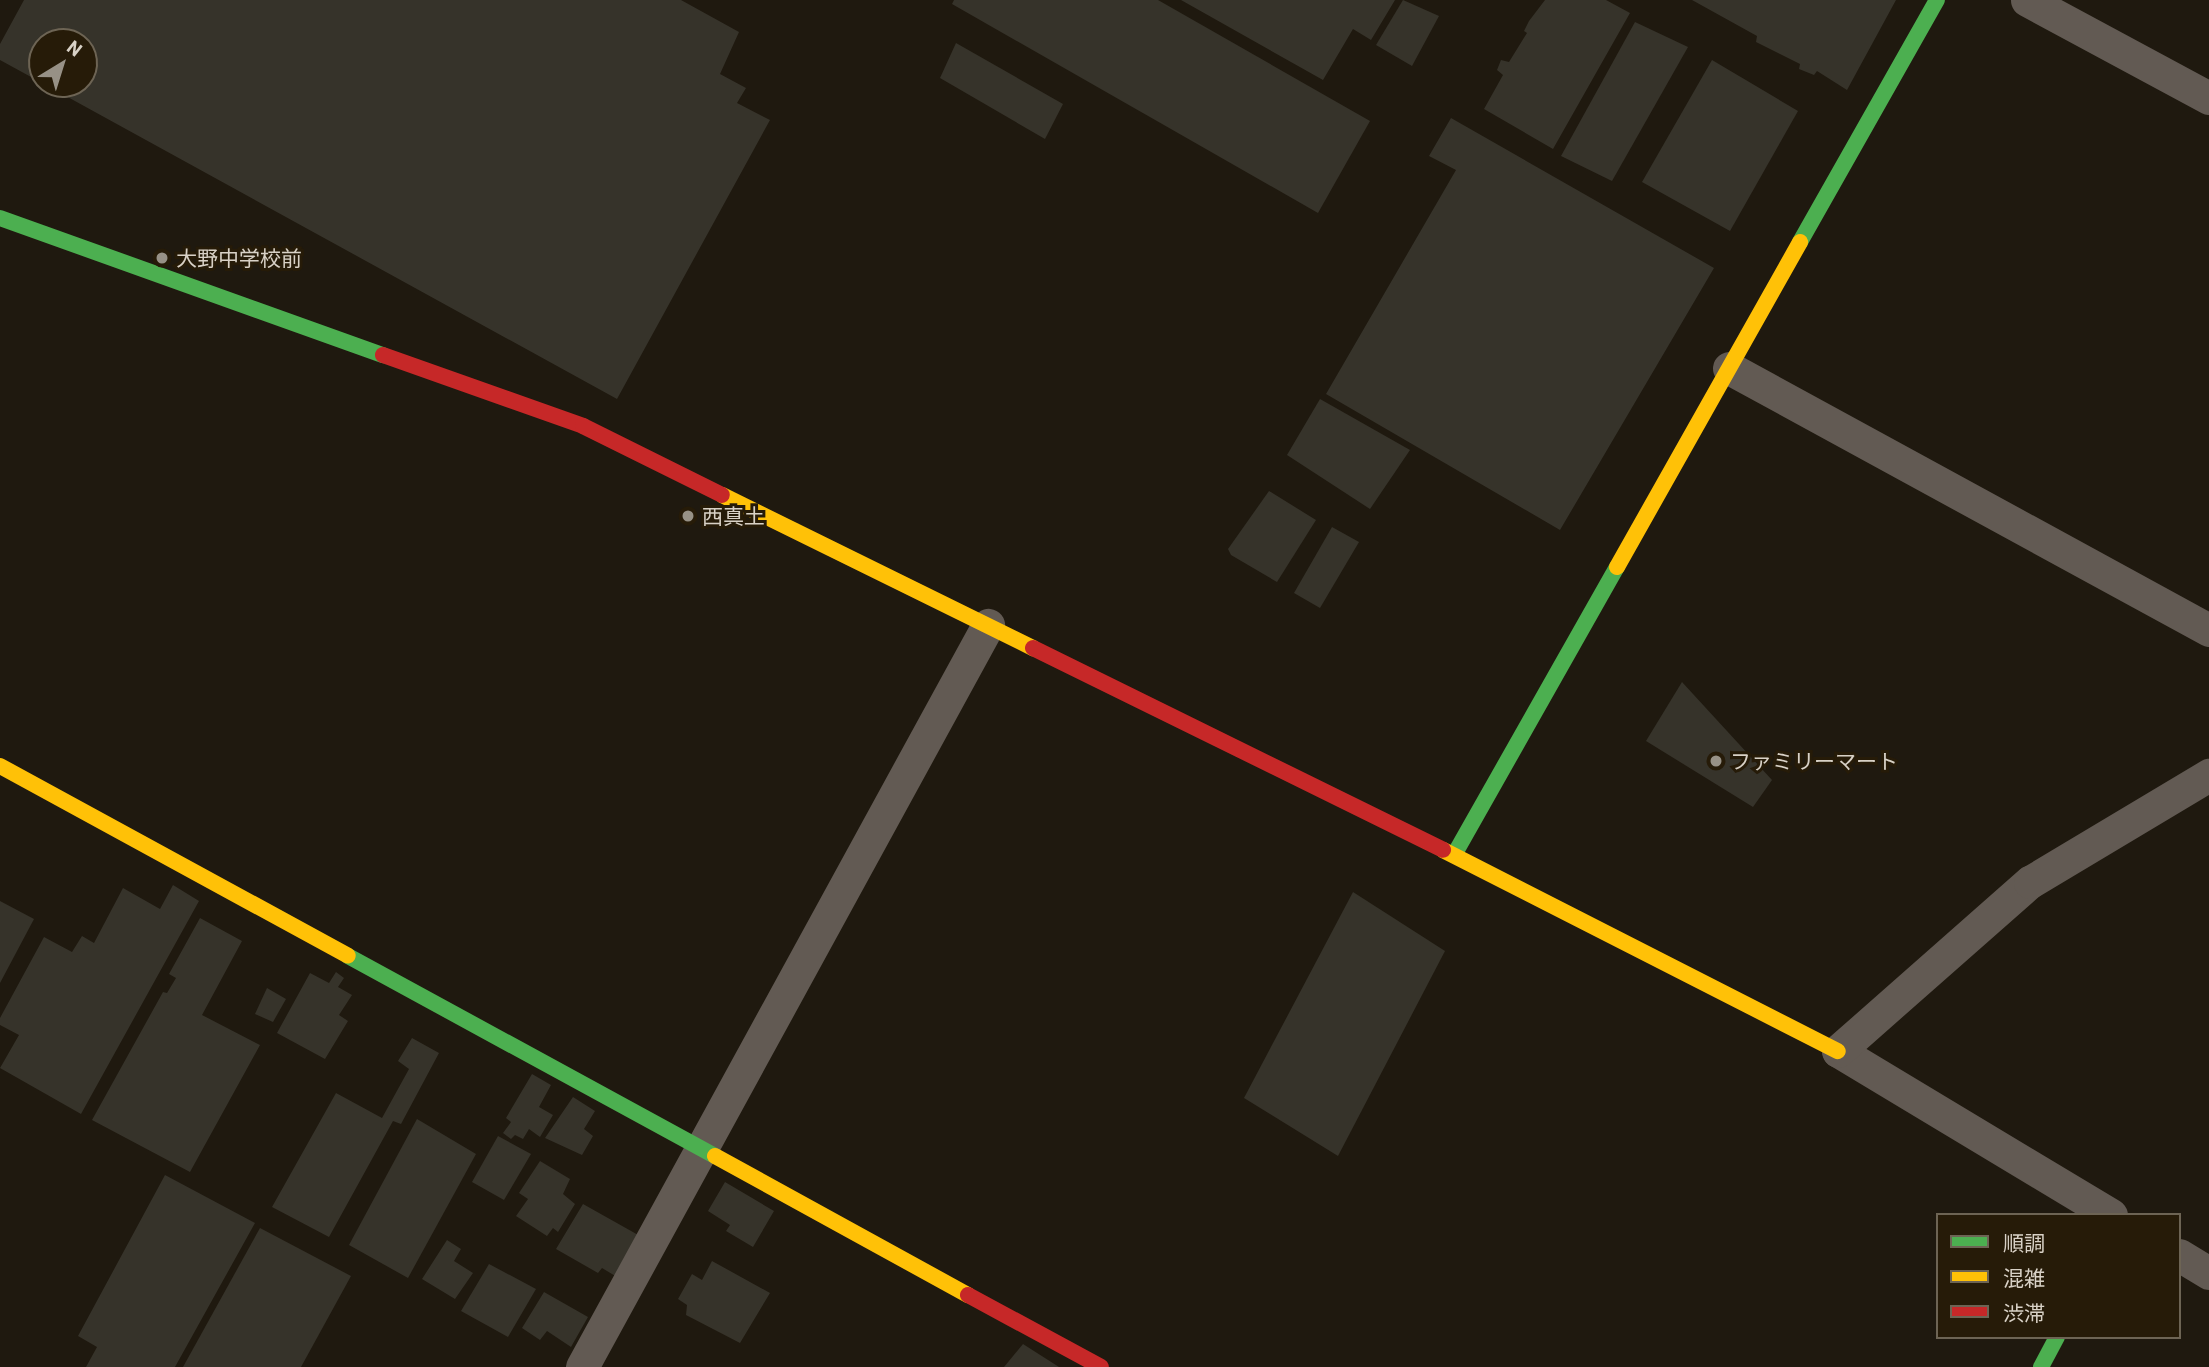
<!DOCTYPE html>
<html>
<head>
<meta charset="utf-8">
<style>
	body { margin:0 }
	#map { position:relative; width:2209px; height:1367px; overflow:hidden; background:#1f190f; font-family:Barlow,"Noto Sans JP",sans-serif }
	div>[style] { position:absolute }
	.building>* { inset:0; background:#36332a }
	.street>* { height:33px; margin:-16.5px; padding:0 16.5px; transform-origin:16.5px; border-radius:16.5px; background:#625a53 }
	.fast>* { height:16px; margin:-8px; padding:0 8px; transform-origin:8px; border-radius:8px; background:#4caf50 }
	.slow>* { height:16px; margin:-8px; padding:0 8px; transform-origin:8px; border-radius:8px; background:#ffc107 }
	.jam>* { height:16px; margin:-8px; padding:0 8px; transform-origin:8px; border-radius:8px; background:#c62828 }
	.dots>* { width:19px; height:19px; translate:-50% -50%; box-sizing:border-box; border:4px solid #261b08; border-radius:50% }
	span { translate:-50% -50%; white-space:nowrap; text-align:center; line-height:1.15; -webkit-text-stroke:6px #261b08; paint-order:stroke }
	.poi-label { font-size:21px; color:#d8d1c6 }
	.left { translate:0 -50%; text-align:left }
	.legend { position:absolute; left:1936px; top:1213px; width:245px; height:126px; box-sizing:border-box; background:#261b08; border:2px solid #6d6454; margin:0; padding:9px 12px; list-style:none; font-size:21px; color:#d8d1c6 }
	.legend li { display:flex; align-items:center; gap:14px; height:35px }
	.legend b { width:35px; border:2px solid #6d6454 }
	.north { position:absolute; left:28px; top:28px; width:70px; height:70px; box-sizing:border-box; background:#261b08; border:2px solid #6d6454; border-radius:50%; rotate:38deg; font-size:19px; font-weight:700; line-height:28px; text-align:center; color:#d8d1c6 }
	.north::after { content:''; display:block; margin:auto; width:24px; height:32px; background:#979186; clip-path:polygon(50% 0,100% 100%,50% 72%,0 100%) }
</style>
</head>
<body>
<div id="map">
	<div class="building">
		<div style="clip-path:polygon(24px 0,681px 0,739px 32px,720px 74px,746px 88px,737px 103px,770px 120px,617px 399px,44px 84px,84px 84px,84px 42px,42px 42px,42px 83px,0 60px,0 44px)"></div>
		<div style="clip-path:polygon(954px 0,1158px 0,1370px 121px,1318px 213px,952px 4px)"></div>
		<div style="clip-path:polygon(1181px 0,1395px 0,1371px 40px,1353px 29px,1323px 80px)"></div>
		<div style="clip-path:polygon(1403px 0,1439px 16px,1412px 66px,1376px 45px)"></div>
		<div style="clip-path:polygon(1545px 0,1606px 0,1630px 13px,1553px 149px,1484px 109px,1503px 75px,1497px 70px,1501px 60px,1509px 62px,1527px 33px,1524px 31px,1529px 21px)"></div>
		<div style="clip-path:polygon(1692px 0,1896px 0,1847px 90px,1817px 71px,1814px 75px,1799px 69px,1800px 64px,1756px 42px,1757px 36px)"></div>
		<div style="clip-path:polygon(1635px 22px,1688px 47px,1612px 181px,1561px 156px)"></div>
		<div style="clip-path:polygon(956px 43px,1063px 104px,1045px 139px,940px 78px)"></div>
		<div style="clip-path:polygon(1712px 60px,1798px 111px,1730px 231px,1642px 182px)"></div>
		<div style="clip-path:polygon(1451px 118px,1714px 268px,1560px 530px,1326px 394px,1456px 170px,1429px 156px)"></div>
		<div style="clip-path:polygon(1320px 399px,1410px 450px,1370px 509px,1287px 455px)"></div>
		<div style="clip-path:polygon(1269px 491px,1316px 520px,1277px 582px,1231px 555px,1228px 549px)"></div>
		<div style="clip-path:polygon(1332px 527px,1359px 542px,1320px 608px,1294px 593px)"></div>
		<div style="clip-path:polygon(1682px 682px,1772px 780px,1753px 807px,1646px 741px)"></div>
		<div style="clip-path:polygon(173px 885px,199px 901px,81px 1114px,0 1068px,19px 1035px,0 1025px,0 1018px,44px 937px,72px 952px,82px 936px,94px 943px,123px 888px,160px 909px)"></div>
		<div style="clip-path:polygon(1353px 892px,1445px 951px,1338px 1156px,1244px 1098px)"></div>
		<div style="clip-path:polygon(0 901px,34px 919px,0 983px)"></div>
		<div style="clip-path:polygon(200px 918px,242px 941px,202px 1015px,260px 1045px,190px 1172px,92px 1120px,163px 992px,167px 993px,176px 978px,169px 974px)"></div>
		<div style="clip-path:polygon(336px 972px,344px 978px,338px 987px,352px 995px,339px 1015px,348px 1021px,325px 1059px,277px 1033px,310px 973px,329px 983px)"></div>
		<div style="clip-path:polygon(267px 988px,286px 999px,273px 1022px,255px 1014px)"></div>
		<div style="clip-path:polygon(412px 1038px,439px 1053px,401px 1124px,393px 1121px,329px 1237px,272px 1207px,336px 1093px,382px 1118px,409px 1069px,398px 1061px)"></div>
		<div style="clip-path:polygon(532px 1074px,551px 1085px,539px 1107px,553px 1115px,540px 1137px,529px 1129px,523px 1139px,515px 1135px,511px 1139px,503px 1133px,511px 1122px,506px 1118px)"></div>
		<div style="clip-path:polygon(573px 1097px,595px 1111px,584px 1129px,593px 1136px,582px 1155px,545px 1138px)"></div>
		<div style="clip-path:polygon(417px 1119px,476px 1154px,408px 1278px,349px 1245px)"></div>
		<div style="clip-path:polygon(498px 1136px,531px 1154px,504px 1200px,472px 1182px)"></div>
		<div style="clip-path:polygon(540px 1161px,570px 1179px,563px 1194px,575px 1204px,558px 1232px,553px 1228px,547px 1236px,516px 1216px,528px 1199px,519px 1193px)"></div>
		<div style="clip-path:polygon(165px 1175px,255px 1223px,175px 1367px,86px 1367px,97px 1347px,78px 1336px)"></div>
		<div style="clip-path:polygon(725px 1182px,774px 1211px,753px 1247px,726px 1231px,730px 1225px,708px 1211px)"></div>
		<div style="clip-path:polygon(583px 1204px,640px 1236px,617px 1277px,602px 1268px,598px 1273px,556px 1249px)"></div>
		<div style="clip-path:polygon(260px 1228px,351px 1276px,301px 1367px,183px 1367px)"></div>
		<div style="clip-path:polygon(447px 1240px,461px 1249px,454px 1261px,473px 1273px,455px 1299px,422px 1279px)"></div>
		<div style="clip-path:polygon(712px 1261px,770px 1293px,740px 1343px,686px 1315px,687px 1305px,678px 1299px,692px 1274px,702px 1280px)"></div>
		<div style="clip-path:polygon(489px 1264px,536px 1289px,508px 1337px,461px 1311px)"></div>
		<div style="clip-path:polygon(544px 1292px,588px 1317px,571px 1347px,547px 1331px,540px 1340px,522px 1328px)"></div>
		<div style="clip-path:polygon(1023px 1344px,1059px 1367px,1004px 1367px)"></div>
	</div>
	<div class="street">
		<div style="left:2027px;top:0;width:207px;rotate:28.3deg"></div>
		<div style="left:1729px;top:368px;width:547px;rotate:28.63deg"></div>
		<div style="left:2111px;top:1215px;width:318px;rotate:-149deg"></div>
		<div style="left:1838px;top:1051px;width:256px;rotate:-41.4deg"></div>
		<div style="left:2030px;top:882px;width:209px;rotate:-30.9deg"></div>
		<div style="left:2179px;top:1255px;width:35px;rotate:31deg"></div>
		<div style="left:582px;top:1367px;width:846px;rotate:-61.31deg"></div>
	</div>
	<div class="fast">
		<div style="left:0;top:218px;width:407px;rotate:19.7deg"></div>
		<div style="left:1800px;top:242px;width:278px;rotate:-60.5deg"></div>
		<div style="left:1454px;top:855px;width:331px;rotate:-60.5deg"></div>
		<div style="left:348px;top:956px;width:418px;rotate:28.6deg"></div>
		<div style="left:2041px;top:1367px;width:34px;rotate:-62deg"></div>
	</div>
	<div class="slow">
		<div style="left:722px;top:495px;width:347px;rotate:26.2deg"></div>
		<div style="left:1617px;top:567px;width:373px;rotate:-60.6deg"></div>
		<div style="left:0;top:766px;width:396px;rotate:28.6deg"></div>
		<div style="left:1443px;top:850px;width:443px;rotate:27deg"></div>
		<div style="left:715px;top:1156px;width:289px;rotate:28.8deg"></div>
	</div>
	<div class="jam">
		<div style="left:383px;top:355px;width:212px;rotate:19.5deg"></div>
		<div style="left:583px;top:426px;width:155px;rotate:26.4deg"></div>
		<div style="left:1033px;top:648px;width:457px;rotate:26.2deg"></div>
		<div style="left:968px;top:1295px;width:151px;rotate:28.4deg"></div>
	</div>
	<div class="dots">
		<div style="left:162px;top:258px;background:#979186"></div>
		<div style="left:688px;top:516px;background:#979186"></div>
		<div style="left:1716px;top:761px;background:#979186"></div>
	</div>
	<div class="poi-label">
		<span class="left" style="left:176px;top:258px">大野中学校前</span>
		<span class="left" style="left:702px;top:516px">西真土</span>
		<span class="left" style="left:1730px;top:761px">ファミリーマート</span>
	</div>
	<ul class="legend">
	<li><b style="height:9px;background:#4caf50"></b>順調</li>
	<li><b style="height:9px;background:#ffc107"></b>混雑</li>
	<li><b style="height:9px;background:#c62828"></b>渋滞</li>
	</ul>
	<div class="north">N</div>
</div>
</body>
</html>
